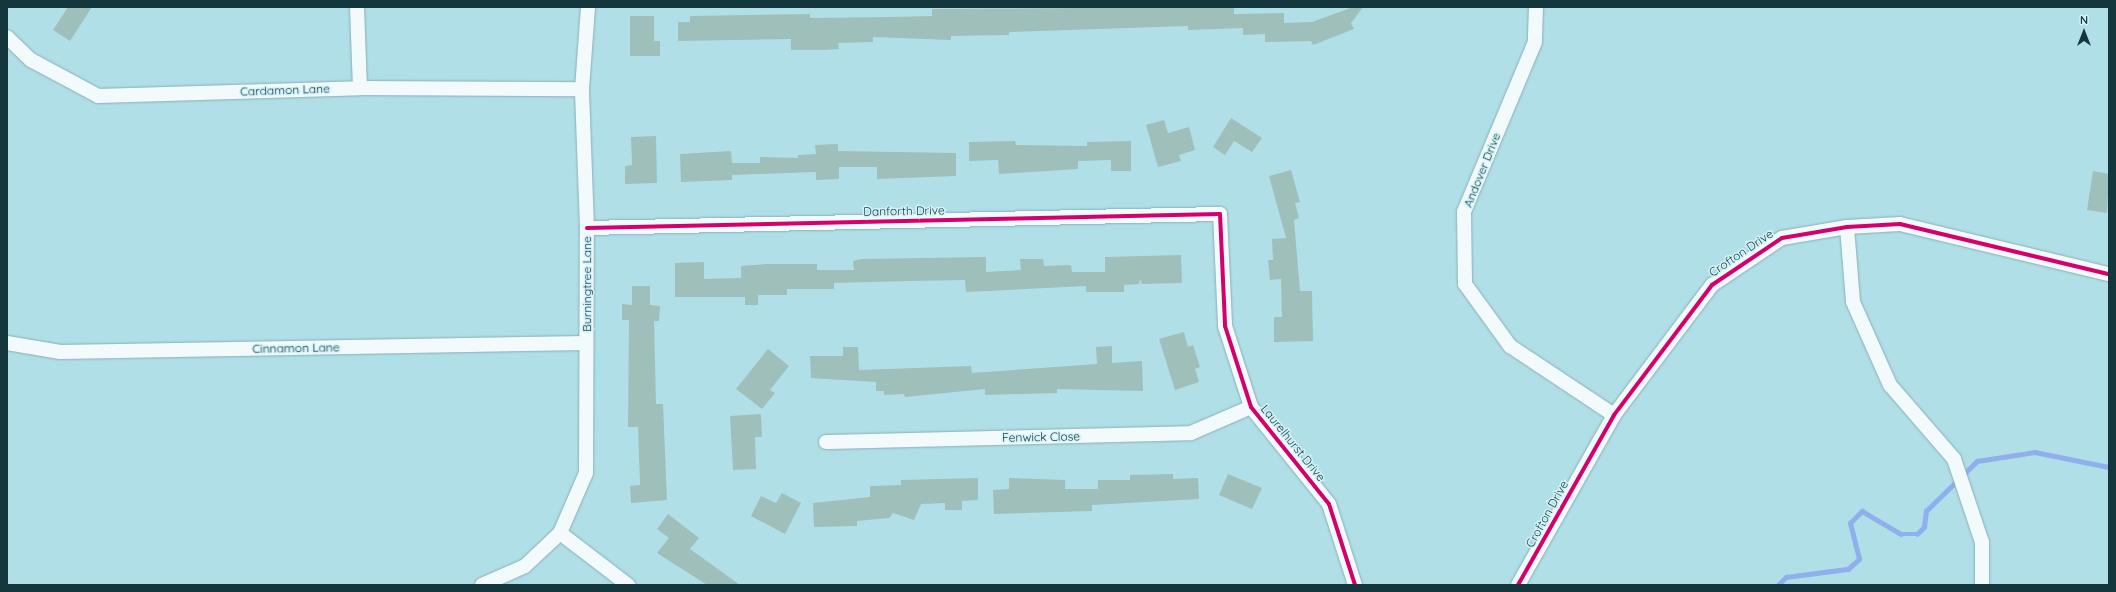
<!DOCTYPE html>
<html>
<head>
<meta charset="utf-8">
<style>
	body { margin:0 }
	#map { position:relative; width:2116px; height:592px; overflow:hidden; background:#b1dfe8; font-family:Quicksand,sans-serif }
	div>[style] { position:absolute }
	.stream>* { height:4.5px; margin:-2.25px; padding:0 2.25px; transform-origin:2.25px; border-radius:2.25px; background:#90afed }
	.building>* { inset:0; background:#9fbfbb }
	.roads { filter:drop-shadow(0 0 1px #8ab0b6) drop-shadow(0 0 1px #8ab0b6) }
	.street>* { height:14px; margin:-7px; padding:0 7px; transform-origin:7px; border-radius:7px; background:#f3fafc }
	.cycleway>* { height:4px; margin:-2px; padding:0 2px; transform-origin:2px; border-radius:2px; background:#d6006c }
	span { translate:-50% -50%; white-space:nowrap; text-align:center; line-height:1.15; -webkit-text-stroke:3px #d3f3f9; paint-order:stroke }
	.street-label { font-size:12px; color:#13373d }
	.frame { position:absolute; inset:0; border:8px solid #13373d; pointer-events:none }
	.north { position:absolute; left:2064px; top:12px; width:40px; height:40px; -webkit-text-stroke:3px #d3f3f9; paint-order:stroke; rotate:0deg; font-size:11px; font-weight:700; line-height:16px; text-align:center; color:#13373d }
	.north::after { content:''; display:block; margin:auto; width:14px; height:18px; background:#13373d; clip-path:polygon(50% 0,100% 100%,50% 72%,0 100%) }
</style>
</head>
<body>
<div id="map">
	<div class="stream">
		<div style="left:1778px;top:585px;width:11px;rotate:-45deg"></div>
		<div style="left:1786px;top:577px;width:63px;rotate:-7.4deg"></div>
		<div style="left:1848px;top:569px;width:15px;rotate:-42deg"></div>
		<div style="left:1859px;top:559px;width:37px;rotate:-104deg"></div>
		<div style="left:1850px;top:523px;width:17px;rotate:-45deg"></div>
		<div style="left:1862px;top:511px;width:45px;rotate:30.5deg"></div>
		<div style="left:1901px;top:534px;width:16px"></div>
		<div style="left:1917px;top:534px;width:10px;rotate:-45deg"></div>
		<div style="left:1924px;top:527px;width:16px;rotate:-83deg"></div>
		<div style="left:1926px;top:511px;width:71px;rotate:-44.4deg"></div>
		<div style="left:1977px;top:461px;width:59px;rotate:-8.8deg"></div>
		<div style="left:2035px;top:452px;width:76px;rotate:11.5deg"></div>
	</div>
	<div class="building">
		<div style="clip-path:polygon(68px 7px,92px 7px,70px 41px,53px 30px)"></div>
		<div style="clip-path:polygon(1234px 7px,1234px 14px,1284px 13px,1284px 23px,1312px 22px,1353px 7px,1363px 7px,1351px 23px,1354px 29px,1313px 45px,1311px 41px,1265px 42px,1265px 34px,1243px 35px,1243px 28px,1188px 30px,1188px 26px,1009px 32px,1009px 35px,951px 36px,951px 40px,873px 37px,873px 42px,838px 43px,839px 49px,825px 50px,791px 50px,791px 39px,678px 41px,678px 22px,690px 22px,690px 16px,810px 14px,810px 18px,890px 17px,932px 16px,932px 9px)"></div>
		<div style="clip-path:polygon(630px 16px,654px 16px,654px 41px,660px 41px,660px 56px,630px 56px)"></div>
		<div style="clip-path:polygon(1231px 118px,1262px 138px,1252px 152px,1234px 141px,1225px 155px,1213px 147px)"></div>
		<div style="clip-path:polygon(1164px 120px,1168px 133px,1189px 127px,1195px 150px,1179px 155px,1181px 161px,1158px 167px,1146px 125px)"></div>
		<div style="clip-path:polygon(656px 136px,657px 183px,625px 184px,625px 166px,632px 165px,631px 137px)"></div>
		<div style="clip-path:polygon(1015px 141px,1016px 145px,1087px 146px,1087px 142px,1131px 141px,1131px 171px,1111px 171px,1111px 160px,1078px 161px,1078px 169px,999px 174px,998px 160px,969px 161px,969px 142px)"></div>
		<div style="clip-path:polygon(838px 144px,838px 151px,956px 153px,956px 176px,877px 179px,877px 167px,839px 167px,839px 179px,816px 180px,816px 172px,732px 175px,732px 180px,681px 182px,680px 154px,731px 151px,732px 163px,760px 163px,760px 157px,798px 158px,798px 155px,816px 154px,815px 145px)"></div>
		<div style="clip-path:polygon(1291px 170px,1300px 202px,1295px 203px,1299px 218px,1294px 220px,1300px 291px,1312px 291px,1313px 341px,1274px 342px,1274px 317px,1282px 317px,1281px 279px,1270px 280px,1268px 260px,1273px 260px,1272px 239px,1286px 238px,1269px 176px)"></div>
		<div style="clip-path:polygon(2093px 171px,2109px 174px,2107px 213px,2087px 210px)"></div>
		<div style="clip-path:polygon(1181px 255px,1182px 283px,1142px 284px,1140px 279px,1139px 284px,1124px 285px,1124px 292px,1086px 292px,1086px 286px,966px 292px,965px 280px,911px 281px,834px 283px,834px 289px,787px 289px,787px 295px,758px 295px,758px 305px,745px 305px,745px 297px,675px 297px,675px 263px,704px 262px,704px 279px,741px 278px,741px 266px,766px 264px,817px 264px,817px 270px,854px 270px,853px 261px,862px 259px,986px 257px,986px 272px,1021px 270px,1020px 259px,1043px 259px,1044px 266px,1071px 265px,1072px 272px,1105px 272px,1105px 257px)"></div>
		<div style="clip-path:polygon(632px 286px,650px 286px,650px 305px,660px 306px,659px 321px,654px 321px,656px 404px,663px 404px,667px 500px,631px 503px,630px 486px,640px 485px,638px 427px,628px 427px,629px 320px,622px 320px,622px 304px,632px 305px)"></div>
		<div style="clip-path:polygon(1184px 332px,1188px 347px,1193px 345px,1200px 367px,1195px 369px,1199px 382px,1175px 390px,1159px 339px)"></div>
		<div style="clip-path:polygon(1112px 346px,1112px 363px,1142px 361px,1143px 391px,1057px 389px,1057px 393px,985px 395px,985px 389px,905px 397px,904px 394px,884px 395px,884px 391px,876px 391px,876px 382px,811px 378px,810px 356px,843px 356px,843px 347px,858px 347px,859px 370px,971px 366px,972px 373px,1097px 364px,1096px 347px)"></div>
		<div style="clip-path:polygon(768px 349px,789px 366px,770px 390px,775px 393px,762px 409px,736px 389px)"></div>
		<div style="clip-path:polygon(761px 414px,762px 437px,755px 437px,756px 469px,733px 470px,730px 416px)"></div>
		<div style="clip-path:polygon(1173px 474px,1173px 479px,1198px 478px,1199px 499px,1092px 505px,1092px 511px,994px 514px,993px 490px,1009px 489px,1009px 478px,1065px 480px,1065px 489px,1098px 489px,1098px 480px,1130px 480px,1130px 475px)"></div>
		<div style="clip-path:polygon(1228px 474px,1262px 488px,1252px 509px,1219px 495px)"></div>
		<div style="clip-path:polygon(978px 478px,978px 500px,962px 501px,962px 510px,945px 510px,945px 503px,921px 504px,914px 520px,893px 513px,889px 518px,857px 521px,857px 526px,814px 527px,813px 503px,870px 497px,870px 486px,901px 485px,901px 480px)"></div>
		<div style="clip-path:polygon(782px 493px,801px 503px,785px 534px,751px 516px,761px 496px,776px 503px)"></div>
		<div style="clip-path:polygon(668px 514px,699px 538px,690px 549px,740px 585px,707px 585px,657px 553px,669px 538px,657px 529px)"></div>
	</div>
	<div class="roads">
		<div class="street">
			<div style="left:357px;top:7px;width:81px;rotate:87.9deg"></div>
			<div style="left:1536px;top:7px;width:35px;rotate:92deg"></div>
			<div style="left:1535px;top:42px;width:184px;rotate:112.7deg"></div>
			<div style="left:1464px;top:212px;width:72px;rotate:89.2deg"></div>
			<div style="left:1465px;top:284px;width:77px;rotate:54deg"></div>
			<div style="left:1510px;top:346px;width:125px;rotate:33.6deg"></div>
			<div style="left:7px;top:37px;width:33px;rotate:44deg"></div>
			<div style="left:31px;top:60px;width:76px;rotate:28.2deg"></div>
			<div style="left:98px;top:96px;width:262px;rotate:-1.7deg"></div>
			<div style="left:360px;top:88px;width:222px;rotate:0.3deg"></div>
			<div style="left:1847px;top:227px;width:75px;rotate:85.4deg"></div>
			<div style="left:1853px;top:302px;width:91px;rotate:66deg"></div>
			<div style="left:1890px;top:385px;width:98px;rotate:49.1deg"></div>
			<div style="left:1954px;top:459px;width:88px;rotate:71.4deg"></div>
			<div style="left:1982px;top:542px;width:43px;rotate:90deg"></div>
			<div style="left:587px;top:228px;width:633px;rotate:-1.27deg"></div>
			<div style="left:1220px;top:214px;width:112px;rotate:87.4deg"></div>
			<div style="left:1225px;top:326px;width:85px;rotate:72.2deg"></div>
			<div style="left:1251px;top:407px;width:124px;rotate:51.2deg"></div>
			<div style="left:1329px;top:504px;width:85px;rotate:72.2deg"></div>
			<div style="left:7px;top:343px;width:54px;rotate:9.6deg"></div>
			<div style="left:60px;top:352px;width:526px;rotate:-0.98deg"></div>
			<div style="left:826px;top:442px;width:365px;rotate:-1.4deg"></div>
			<div style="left:1191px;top:433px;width:65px;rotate:-23.4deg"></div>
			<div style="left:560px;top:533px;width:86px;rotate:37.4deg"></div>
			<div style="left:482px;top:585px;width:47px;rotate:-23.8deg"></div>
			<div style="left:525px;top:566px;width:48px;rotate:-43.3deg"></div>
			<div style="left:560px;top:533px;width:65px;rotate:-66.6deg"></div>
			<div style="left:586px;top:473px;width:245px;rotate:-89.8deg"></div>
			<div style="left:587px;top:228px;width:139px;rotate:-92.1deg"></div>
			<div style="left:582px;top:89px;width:82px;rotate:-85.8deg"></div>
			<div style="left:1518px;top:585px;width:195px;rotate:-60.5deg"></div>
			<div style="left:1614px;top:415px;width:163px;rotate:-53deg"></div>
			<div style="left:1712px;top:285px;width:84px;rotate:-33.9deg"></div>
			<div style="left:1782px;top:238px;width:66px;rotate:-9.6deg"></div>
			<div style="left:1847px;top:227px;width:53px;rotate:-3.2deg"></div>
			<div style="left:1900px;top:224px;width:215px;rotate:13.5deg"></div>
		</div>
	</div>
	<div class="cycleway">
		<div style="left:587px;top:228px;width:633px;rotate:-1.27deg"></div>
		<div style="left:1220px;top:214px;width:112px;rotate:87.4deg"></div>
		<div style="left:1225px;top:326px;width:85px;rotate:72.2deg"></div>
		<div style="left:1251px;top:407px;width:124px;rotate:51.2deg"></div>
		<div style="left:1329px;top:504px;width:85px;rotate:72.2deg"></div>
		<div style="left:1518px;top:585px;width:195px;rotate:-60.5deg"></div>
		<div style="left:1614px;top:415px;width:163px;rotate:-53deg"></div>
		<div style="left:1712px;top:285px;width:84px;rotate:-33.9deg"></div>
		<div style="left:1782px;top:238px;width:66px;rotate:-9.6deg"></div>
		<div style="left:1847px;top:227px;width:53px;rotate:-3.2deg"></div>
		<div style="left:1900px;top:224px;width:215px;rotate:13.5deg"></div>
	</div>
	<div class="street-label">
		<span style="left:285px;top:90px;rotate:-2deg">Cardamon Lane</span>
		<span style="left:1482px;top:170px;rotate:-68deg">Andover Drive</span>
		<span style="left:904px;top:211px;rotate:-1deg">Danforth Drive</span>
		<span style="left:1741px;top:253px;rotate:-34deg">Crofton Drive</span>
		<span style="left:587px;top:284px;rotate:-90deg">Burningtree Lane</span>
		<span style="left:296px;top:348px;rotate:-1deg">Cinnamon Lane</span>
		<span style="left:1041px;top:437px;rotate:-1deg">Fenwick Close</span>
		<span style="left:1293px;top:443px;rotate:51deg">Laurelhurst Drive</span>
		<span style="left:1547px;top:514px;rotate:-61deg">Crofton Drive</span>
	</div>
	<div class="frame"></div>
	<div class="north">N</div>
</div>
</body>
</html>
